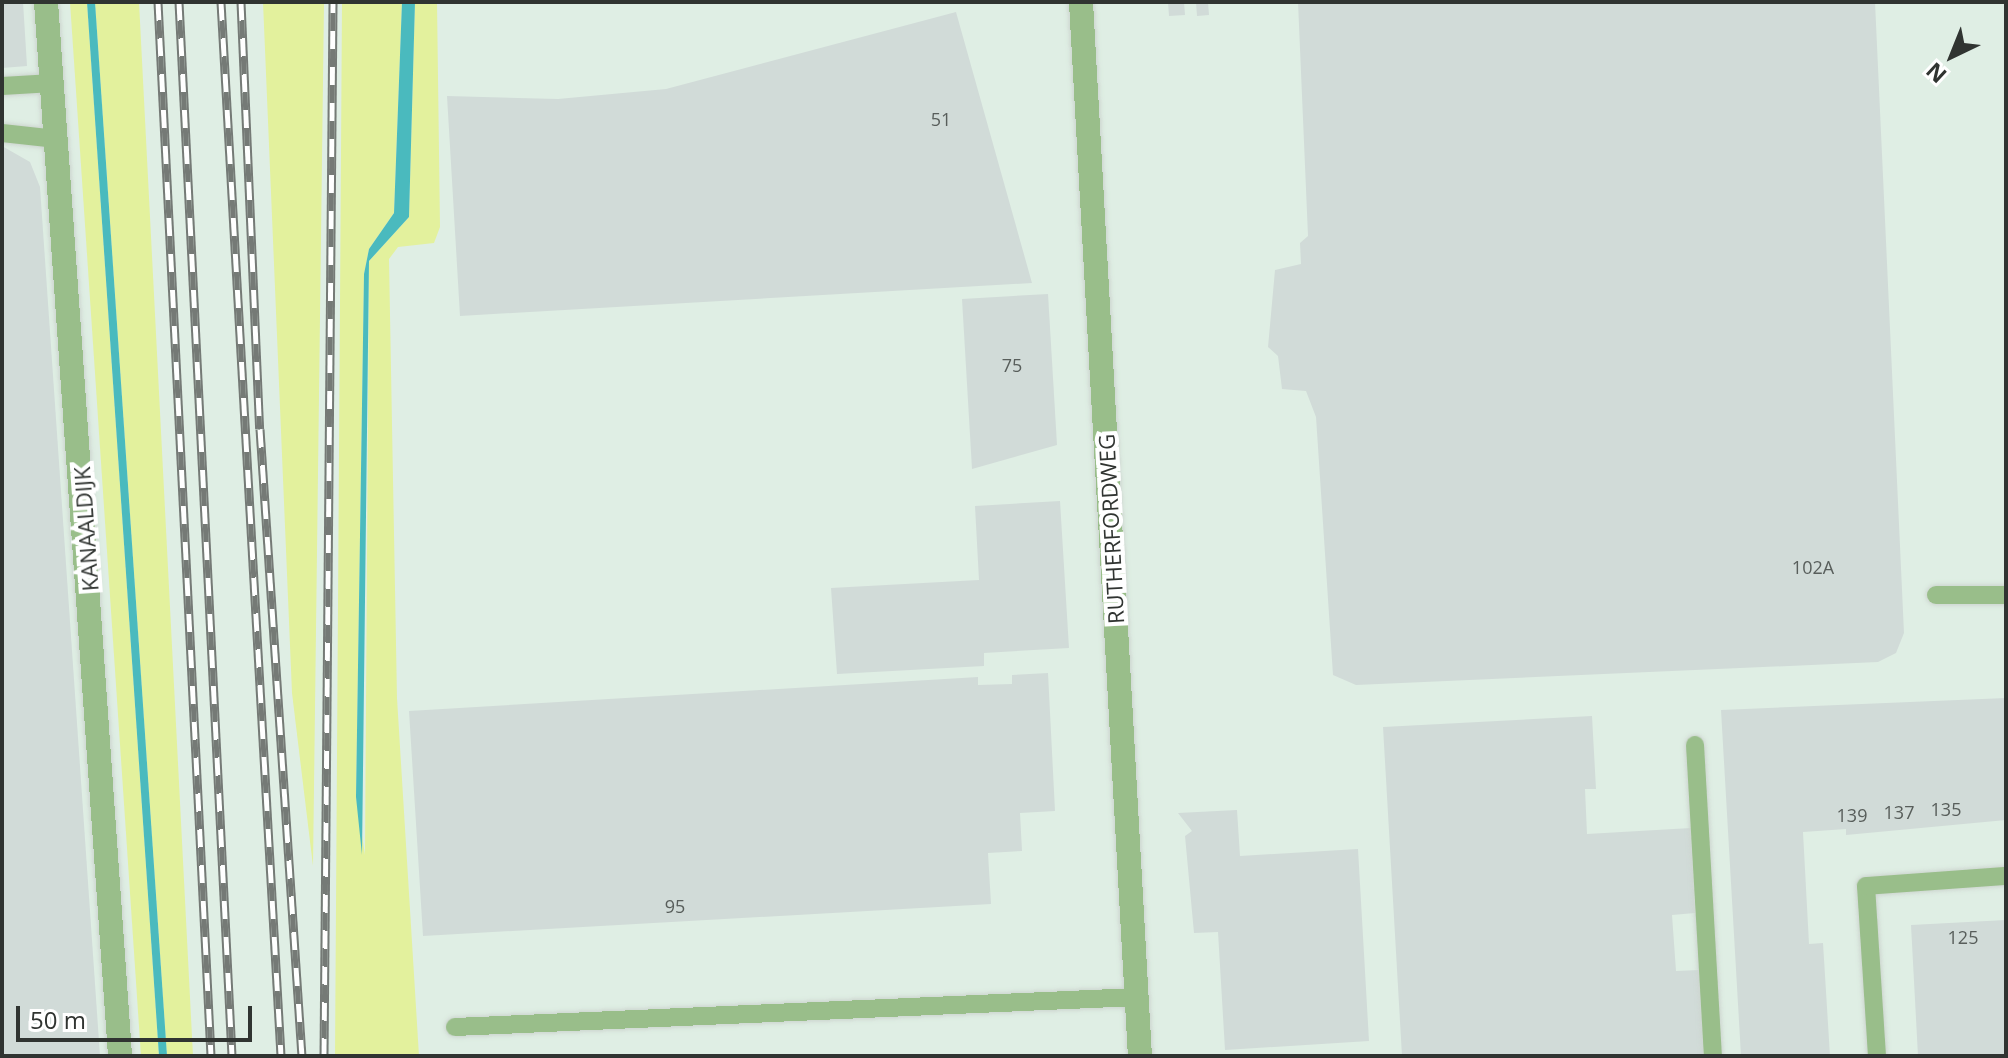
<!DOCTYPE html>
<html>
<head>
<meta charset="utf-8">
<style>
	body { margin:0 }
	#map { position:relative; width:2008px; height:1058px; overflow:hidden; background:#eff8f2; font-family:"Open Sans",sans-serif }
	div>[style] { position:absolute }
	.built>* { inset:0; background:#dfeee4 }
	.green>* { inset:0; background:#e3f19d }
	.water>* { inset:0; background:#4ababe }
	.building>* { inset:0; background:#d1dbd8 }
	.roads { filter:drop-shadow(0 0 2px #cdd5cf) drop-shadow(0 0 2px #cdd5cf) }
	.lane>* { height:18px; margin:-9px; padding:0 9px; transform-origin:9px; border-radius:9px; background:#99be8a }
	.street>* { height:24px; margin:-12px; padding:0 12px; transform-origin:12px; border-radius:12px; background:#99be8a }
	.rail>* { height:9px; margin-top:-4.5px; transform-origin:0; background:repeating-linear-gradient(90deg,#fff 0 18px,#757a76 0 36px); box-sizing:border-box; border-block:2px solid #757a76 }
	span { translate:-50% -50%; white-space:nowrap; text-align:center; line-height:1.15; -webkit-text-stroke:8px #fff; paint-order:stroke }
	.number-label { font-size:18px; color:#585e5b }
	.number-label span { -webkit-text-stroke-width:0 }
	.street-label { font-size:22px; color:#303431 }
	.frame { position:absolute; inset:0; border:4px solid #303431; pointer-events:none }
	.north { position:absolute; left:1912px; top:16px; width:80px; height:80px; -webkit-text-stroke:6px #fff; paint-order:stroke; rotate:223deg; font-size:22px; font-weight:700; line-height:32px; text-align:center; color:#303431 }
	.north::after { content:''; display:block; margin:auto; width:28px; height:36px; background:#303431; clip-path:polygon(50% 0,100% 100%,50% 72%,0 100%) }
	.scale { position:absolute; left:16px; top:1006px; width:236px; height:36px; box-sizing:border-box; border:4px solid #303431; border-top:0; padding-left:10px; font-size:24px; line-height:28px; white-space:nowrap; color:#303431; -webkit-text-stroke:6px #fff; paint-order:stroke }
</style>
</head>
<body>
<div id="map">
	<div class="built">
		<div style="clip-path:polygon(2px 2px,2006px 2px,2006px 1056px,2px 1056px)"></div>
	</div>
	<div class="green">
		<div style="clip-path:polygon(70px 2px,87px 2px,159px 1056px,141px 1056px)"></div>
		<div style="clip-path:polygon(95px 2px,139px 2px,193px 1056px,167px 1056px)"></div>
		<div style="clip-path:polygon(263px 2px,324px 2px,313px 866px,292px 693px)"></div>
		<div style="clip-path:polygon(342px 2px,402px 2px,394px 213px,369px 249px,364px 274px,356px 797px,365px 855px,369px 261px,409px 217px,415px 2px,437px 2px,440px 227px,434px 243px,398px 247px,389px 259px,397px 698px,419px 1056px,335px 1056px)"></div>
	</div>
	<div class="water">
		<div style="clip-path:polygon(87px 2px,95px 2px,167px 1056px,159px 1056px)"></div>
		<div style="clip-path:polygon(402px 2px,415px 2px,409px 217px,369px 261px,362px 855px,356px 797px,364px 274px,369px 249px,394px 213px)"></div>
	</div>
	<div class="building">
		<div style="clip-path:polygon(2px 2px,23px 2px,27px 66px,2px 68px)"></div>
		<div style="clip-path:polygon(1168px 2px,1184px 2px,1185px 15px,1169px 16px)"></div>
		<div style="clip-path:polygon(1196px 2px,1208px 2px,1209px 15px,1197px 16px)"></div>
		<div style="clip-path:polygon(1298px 2px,1875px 2px,1904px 633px,1896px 653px,1878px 662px,1356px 685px,1333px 675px,1316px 417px,1306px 391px,1282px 389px,1278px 356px,1268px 347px,1275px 270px,1301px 264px,1300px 243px,1308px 236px)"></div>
		<div style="clip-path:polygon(956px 12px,1032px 283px,460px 316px,447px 96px,558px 99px,666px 89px)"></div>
		<div style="clip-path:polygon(2px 146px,30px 162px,40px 187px,100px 1056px,2px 1056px)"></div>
		<div style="clip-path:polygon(1048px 294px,1057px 445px,972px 469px,962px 299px)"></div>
		<div style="clip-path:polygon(1060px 501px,1069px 648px,984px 653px,984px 666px,837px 674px,831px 588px,979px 580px,975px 506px)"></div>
		<div style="clip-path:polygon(1048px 673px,1055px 811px,1020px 813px,1022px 851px,988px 853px,991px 904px,423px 936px,409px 711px,978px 677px,978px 685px,1012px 684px,1012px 675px)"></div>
		<div style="clip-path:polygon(2006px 698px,2006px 820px,1846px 835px,1846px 829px,1803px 832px,1809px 944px,1823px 943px,1830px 1056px,1741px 1056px,1721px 710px)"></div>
		<div style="clip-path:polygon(1592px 716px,1596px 789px,1585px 789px,1587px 834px,1691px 828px,1695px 913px,1672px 915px,1676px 971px,1699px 970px,1704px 1056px,1402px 1056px,1383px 727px)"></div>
		<div style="clip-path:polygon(1237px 810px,1240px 856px,1358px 849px,1369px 1041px,1225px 1050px,1218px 932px,1194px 933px,1185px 836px,1192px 831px,1178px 813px)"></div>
		<div style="clip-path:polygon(2006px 920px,2006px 1056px,1918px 1056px,1911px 925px)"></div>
	</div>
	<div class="roads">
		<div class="lane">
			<div style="left:2px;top:86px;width:51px;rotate:-3.4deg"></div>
			<div style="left:2px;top:133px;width:55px;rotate:6.2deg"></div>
			<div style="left:1936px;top:595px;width:70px"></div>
			<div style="left:1695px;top:745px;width:312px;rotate:86.7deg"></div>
			<div style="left:455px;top:1027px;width:683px;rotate:-2.52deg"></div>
			<div style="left:1877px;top:1056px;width:170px;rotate:-93.7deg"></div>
			<div style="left:1866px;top:886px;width:140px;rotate:-4.1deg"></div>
		</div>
		<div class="street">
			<div style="left:46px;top:2px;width:1057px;rotate:85.98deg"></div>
			<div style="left:1081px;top:2px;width:1056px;rotate:86.8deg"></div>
		</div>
	</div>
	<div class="rail">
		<div style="left:158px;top:2px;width:1055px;rotate:87.12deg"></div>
		<div style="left:179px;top:2px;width:1055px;rotate:87.12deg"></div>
		<div style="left:221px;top:2px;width:1056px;rotate:86.74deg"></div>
		<div style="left:241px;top:2px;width:427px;rotate:87.5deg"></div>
		<div style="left:260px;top:429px;width:628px;rotate:86.17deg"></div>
		<div style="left:324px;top:1056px;width:1054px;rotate:-89.51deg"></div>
	</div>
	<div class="number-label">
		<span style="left:941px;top:119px">51</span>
		<span style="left:1012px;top:365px">75</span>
		<span style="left:1813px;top:567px">102A</span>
		<span style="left:1946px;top:809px">135</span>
		<span style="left:1899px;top:812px">137</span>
		<span style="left:1852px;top:815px">139</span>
		<span style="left:675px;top:906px">95</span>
		<span style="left:1963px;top:937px">125</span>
	</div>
	<div class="street-label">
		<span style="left:86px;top:529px;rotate:-94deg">KANAALDIJK</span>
		<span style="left:1111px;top:529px;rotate:-93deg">RUTHERFORDWEG</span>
	</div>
	<div class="frame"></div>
	<div class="north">N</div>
	<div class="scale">50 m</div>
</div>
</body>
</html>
